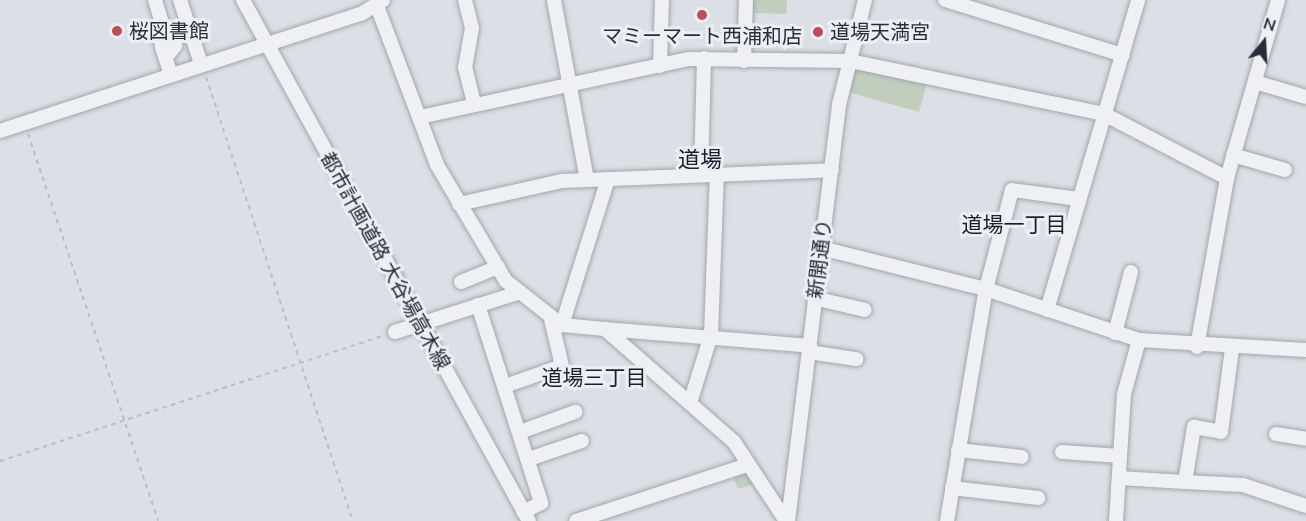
<!DOCTYPE html>
<html>
<head>
<meta charset="utf-8">
<style>
	body { margin:0 }
	#map { position:relative; width:1306px; height:521px; overflow:hidden; background:#dcdfe5; font-family:"Nunito Sans","Noto Sans JP",sans-serif }
	div>[style] { position:absolute }
	.green>* { inset:0; background:#c1cebe }
	.path>* { height:2px; margin-top:-1px; transform-origin:0; background:repeating-linear-gradient(90deg,#bbbdc3 0 4.5px,transparent 0 9px) }
	.roads { filter:drop-shadow(0 0 2px #a2a6ae) drop-shadow(0 0 2px #a2a6ae) }
	.minor>* { height:14px; margin:-7px; padding:0 7px; transform-origin:7px; border-radius:7px; background:#eef0f4 }
	.dots>* { width:16px; height:16px; translate:-50% -50%; box-sizing:border-box; border:3px solid #ebeef3; border-radius:50% }
	span { translate:-50% -50%; white-space:nowrap; text-align:center; line-height:1.15; -webkit-text-stroke:6px #ebeef3; paint-order:stroke }
	.poi-label { font-size:20px; color:#282d39 }
	.left { translate:0 -50%; text-align:left }
	.street-label { font-size:20px; color:#282d39 }
	.neighbourhood-label { font-size:21px; color:#1a1e2a }
	.quarter-label { font-size:22px; color:#1a1e2a }
	.north { position:absolute; left:1234px; top:12px; width:60px; height:60px; -webkit-text-stroke:4px #ebeef3; paint-order:stroke; rotate:18deg; font-size:16px; font-weight:700; line-height:24px; text-align:center; color:#282d39 }
	.north::after { content:''; display:block; margin:auto; width:21px; height:27px; background:#282d39; clip-path:polygon(50% 0,100% 100%,50% 72%,0 100%) }
</style>
</head>
<body>
<div id="map">
	<div class="green">
		<div style="clip-path:polygon(752px 0,787px 0,786px 14px,751px 13px)"></div>
		<div style="clip-path:polygon(863px 67px,927px 82px,919px 112px,848px 92px,855px 71px)"></div>
		<div style="clip-path:polygon(732px 473px,746px 474px,756px 483px,738px 489px)"></div>
	</div>
	<div class="path">
		<div style="left:206px;top:77px;width:468px;rotate:71.7deg"></div>
		<div style="left:28px;top:134px;width:408px;rotate:71.4deg"></div>
		<div style="left:0;top:461px;width:402px;rotate:-18.1deg"></div>
	</div>
	<div class="roads">
		<div class="minor">
			<div style="left:155px;top:0;width:37px;rotate:73deg"></div>
			<div style="left:180px;top:0;width:67px;rotate:71.8deg"></div>
			<div style="left:243px;top:0;width:594px;rotate:61.24deg"></div>
			<div style="left:465px;top:0;width:29px;rotate:76deg"></div>
			<div style="left:472px;top:28px;width:40px;rotate:100deg"></div>
			<div style="left:465px;top:67px;width:37px;rotate:76deg"></div>
			<div style="left:554px;top:0;width:182px;rotate:79.6deg"></div>
			<div style="left:945px;top:0;width:186px;rotate:17.2deg"></div>
			<div style="left:377px;top:6px;width:170px;rotate:69.3deg"></div>
			<div style="left:437px;top:165px;width:135px;rotate:59.3deg"></div>
			<div style="left:506px;top:281px;width:71px;rotate:38.2deg"></div>
			<div style="left:562px;top:325px;width:43px;rotate:5.3deg"></div>
			<div style="left:605px;top:329px;width:171px;rotate:41.2deg"></div>
			<div style="left:734px;top:442px;width:95px;rotate:56.6deg"></div>
			<div style="left:166px;top:57px;width:14px;rotate:-51deg"></div>
			<div style="left:175px;top:46px;width:13px;rotate:-113deg"></div>
			<div style="left:170px;top:34px;width:11px;rotate:146deg"></div>
			<div style="left:161px;top:40px;width:7px;rotate:82deg"></div>
			<div style="left:162px;top:47px;width:28px;rotate:72deg"></div>
			<div style="left:744px;top:61px;width:61px;rotate:-88.1deg"></div>
			<div style="left:660px;top:66px;width:66px;rotate:-88.3deg"></div>
			<div style="left:1255px;top:82px;width:53px;rotate:16.4deg"></div>
			<div style="left:420px;top:117px;width:275px;rotate:-12.2deg"></div>
			<div style="left:689px;top:59px;width:161px;rotate:0.7deg"></div>
			<div style="left:850px;top:61px;width:259px;rotate:11.8deg"></div>
			<div style="left:1104px;top:114px;width:139px;rotate:27.5deg"></div>
			<div style="left:0;top:131px;width:379px;rotate:-18deg"></div>
			<div style="left:361px;top:14px;width:26px;rotate:-32deg"></div>
			<div style="left:1233px;top:155px;width:54px;rotate:16.1deg"></div>
			<div style="left:701px;top:174px;width:116px;rotate:-88.5deg"></div>
			<div style="left:459px;top:204px;width:106px;rotate:-12.6deg"></div>
			<div style="left:562px;top:181px;width:270px;rotate:-2.3deg"></div>
			<div style="left:821px;top:248px;width:170px;rotate:14deg"></div>
			<div style="left:986px;top:289px;width:161px;rotate:18.4deg"></div>
			<div style="left:1139px;top:340px;width:167px;rotate:3.4deg"></div>
			<div style="left:461px;top:282px;width:40px;rotate:-22deg"></div>
			<div style="left:814px;top:298px;width:52px;rotate:13.2deg"></div>
			<div style="left:478px;top:305px;width:208px;rotate:72.3deg"></div>
			<div style="left:541px;top:503px;width:20px;rotate:153deg"></div>
			<div style="left:1047px;top:310px;width:323px;rotate:-73.6deg"></div>
			<div style="left:562px;top:325px;width:153px;rotate:-72.5deg"></div>
			<div style="left:605px;top:329px;width:206px;rotate:4.7deg"></div>
			<div style="left:395px;top:332px;width:128px;rotate:-17.7deg"></div>
			<div style="left:1115px;top:333px;width:63px;rotate:-75.3deg"></div>
			<div style="left:1197px;top:347px;width:172px;rotate:-79.9deg"></div>
			<div style="left:1227px;top:178px;width:185px;rotate:-74deg"></div>
			<div style="left:809px;top:352px;width:48px;rotate:8.5deg"></div>
			<div style="left:505px;top:386px;width:60px;rotate:-19.3deg"></div>
			<div style="left:562px;top:366px;width:48px;rotate:-103.2deg"></div>
			<div style="left:690px;top:403px;width:71px;rotate:-72.8deg"></div>
			<div style="left:711px;top:335px;width:161px;rotate:-87.9deg"></div>
			<div style="left:520px;top:432px;width:59px;rotate:-20deg"></div>
			<div style="left:1276px;top:434px;width:30px;rotate:9deg"></div>
			<div style="left:958px;top:450px;width:64px;rotate:6.2deg"></div>
			<div style="left:1062px;top:452px;width:58px;rotate:3.9deg"></div>
			<div style="left:529px;top:459px;width:56px;rotate:-18.8deg"></div>
			<div style="left:1119px;top:478px;width:66px;rotate:3.5deg"></div>
			<div style="left:1185px;top:482px;width:56px;rotate:-80.7deg"></div>
			<div style="left:1194px;top:427px;width:27px;rotate:10deg"></div>
			<div style="left:1221px;top:432px;width:85px;rotate:-82.5deg"></div>
			<div style="left:1185px;top:482px;width:58px;rotate:3deg"></div>
			<div style="left:1243px;top:485px;width:66px;rotate:18.4deg"></div>
			<div style="left:952px;top:488px;width:87px;rotate:6.6deg"></div>
			<div style="left:576px;top:521px;width:180px;rotate:-18.1deg"></div>
			<div style="left:788px;top:521px;width:419px;rotate:-83deg"></div>
			<div style="left:839px;top:105px;width:108px;rotate:-76.1deg"></div>
			<div style="left:947px;top:521px;width:235px;rotate:-80.5deg"></div>
			<div style="left:986px;top:289px;width:102px;rotate:-75.3deg"></div>
			<div style="left:1012px;top:190px;width:68px;rotate:7.7deg"></div>
			<div style="left:1116px;top:521px;width:127px;rotate:-86.4deg"></div>
			<div style="left:1124px;top:394px;width:56px;rotate:-74.5deg"></div>
		</div>
	</div>
	<div class="dots">
		<div style="left:702px;top:15px;background:#bf4c56"></div>
		<div style="left:117px;top:31px;background:#bf4c56"></div>
		<div style="left:818px;top:32px;background:#bf4c56"></div>
	</div>
	<div class="poi-label">
		<span class="left" style="left:129px;top:31px">桜図書館</span>
		<span class="left" style="left:830px;top:32px">道場天満宮</span>
		<span style="left:702px;top:36px">マミーマート西浦和店</span>
	</div>
	<div class="street-label">
		<span style="left:820px;top:259px;rotate:-83deg">新開通り</span>
		<span style="left:385px;top:261px;rotate:61deg">都市計画道路 大谷場高木線</span>
	</div>
	<div class="neighbourhood-label">
		<span style="left:1014px;top:225px">道場一丁目</span>
		<span style="left:594px;top:378px">道場三丁目</span>
	</div>
	<div class="quarter-label">
		<span style="left:700px;top:161px">道場</span>
	</div>
	<div class="north">N</div>
</div>
</body>
</html>
